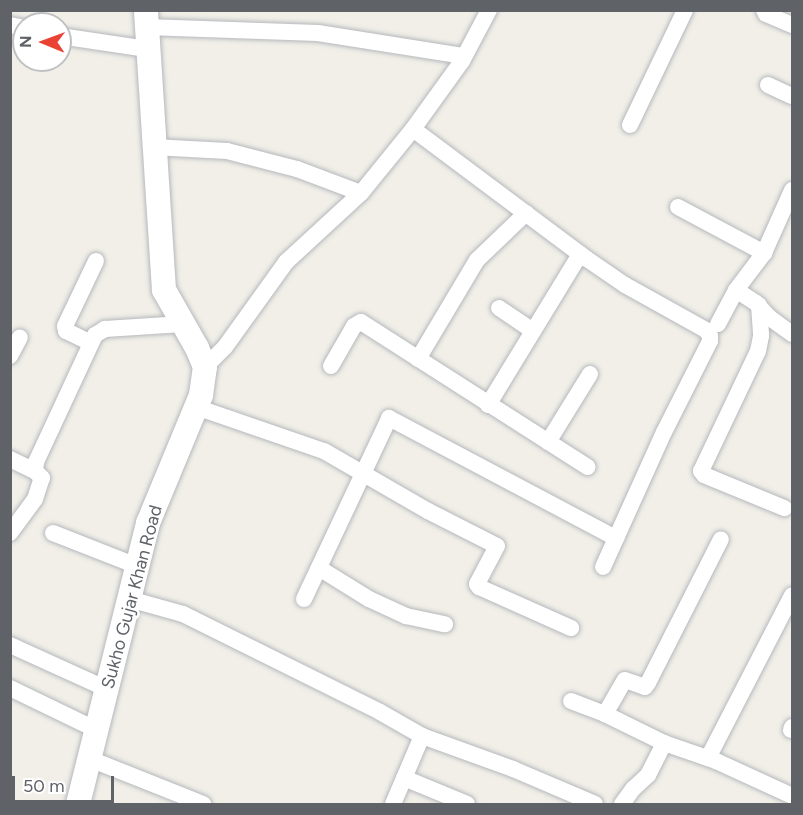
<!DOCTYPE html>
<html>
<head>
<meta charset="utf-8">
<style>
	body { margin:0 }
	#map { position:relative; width:803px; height:815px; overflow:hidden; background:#f1efe8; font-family:Figtree,sans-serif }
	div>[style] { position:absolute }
	.roads { filter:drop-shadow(0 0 2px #b5b8bc) drop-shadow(0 0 2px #b5b8bc) }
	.street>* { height:16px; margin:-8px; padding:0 8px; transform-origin:8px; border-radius:8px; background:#fff }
	.secondary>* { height:24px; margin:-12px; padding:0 12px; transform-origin:12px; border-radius:12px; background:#fff }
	span { translate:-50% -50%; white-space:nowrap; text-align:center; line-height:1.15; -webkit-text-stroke:5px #fff; paint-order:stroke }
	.street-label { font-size:18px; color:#5f6368 }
	.frame { position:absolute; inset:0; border:12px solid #5f6368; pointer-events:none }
	.north { position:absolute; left:12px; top:12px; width:60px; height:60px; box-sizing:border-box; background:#fff; border:2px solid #bfc1c3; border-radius:50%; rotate:271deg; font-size:16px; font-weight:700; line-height:24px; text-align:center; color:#5f6368 }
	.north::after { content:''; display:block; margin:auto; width:21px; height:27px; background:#ea4335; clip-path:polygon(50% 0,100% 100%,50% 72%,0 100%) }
	.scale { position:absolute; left:12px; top:776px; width:102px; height:27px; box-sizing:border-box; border:3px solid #5f6368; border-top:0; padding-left:8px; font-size:18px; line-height:21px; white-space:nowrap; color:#5f6368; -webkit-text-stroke:4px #fff; paint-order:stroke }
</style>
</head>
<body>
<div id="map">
	<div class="roads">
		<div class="street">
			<div style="left:764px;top:10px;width:4px;rotate:63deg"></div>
			<div style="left:766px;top:14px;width:28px;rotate:23deg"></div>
			<div style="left:10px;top:25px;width:14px;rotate:12deg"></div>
			<div style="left:146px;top:27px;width:172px;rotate:2deg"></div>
			<div style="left:318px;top:33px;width:148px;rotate:9deg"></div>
			<div style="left:60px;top:36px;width:88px;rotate:8.5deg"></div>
			<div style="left:768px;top:85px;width:26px;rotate:25deg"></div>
			<div style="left:630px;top:125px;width:127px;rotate:-64.4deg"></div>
			<div style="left:413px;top:129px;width:217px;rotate:36.8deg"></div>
			<div style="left:587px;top:259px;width:46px;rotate:34.4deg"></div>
			<div style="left:625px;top:285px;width:93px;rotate:29.1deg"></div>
			<div style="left:706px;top:330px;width:7px;rotate:56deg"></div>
			<div style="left:710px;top:336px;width:5px;rotate:90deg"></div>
			<div style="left:710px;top:341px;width:102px;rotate:116.8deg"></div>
			<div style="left:664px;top:432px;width:148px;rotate:114.3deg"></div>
			<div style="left:153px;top:147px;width:74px;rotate:3.1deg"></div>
			<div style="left:227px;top:151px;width:72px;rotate:14.4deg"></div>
			<div style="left:297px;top:169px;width:68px;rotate:20.6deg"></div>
			<div style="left:678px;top:207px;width:98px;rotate:28.1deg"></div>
			<div style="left:736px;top:290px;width:24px;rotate:33deg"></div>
			<div style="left:756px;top:303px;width:21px;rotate:47deg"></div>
			<div style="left:770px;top:318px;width:27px;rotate:36deg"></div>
			<div style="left:759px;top:305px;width:31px;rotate:86deg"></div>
			<div style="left:761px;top:336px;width:15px;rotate:101deg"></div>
			<div style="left:758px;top:351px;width:133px;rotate:115.4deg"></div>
			<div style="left:701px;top:471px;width:5px;rotate:53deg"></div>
			<div style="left:704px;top:475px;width:87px;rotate:22.4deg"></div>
			<div style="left:499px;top:308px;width:41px;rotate:34.1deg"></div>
			<div style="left:718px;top:324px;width:38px;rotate:-62deg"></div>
			<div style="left:736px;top:290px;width:46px;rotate:-52.9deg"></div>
			<div style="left:764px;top:253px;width:69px;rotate:-66deg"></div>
			<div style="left:91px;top:343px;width:28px;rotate:-154deg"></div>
			<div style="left:66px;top:331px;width:5px;rotate:-101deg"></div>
			<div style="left:65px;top:326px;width:72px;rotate:-64.5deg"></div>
			<div style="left:10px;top:356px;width:21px;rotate:-62deg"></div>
			<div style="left:418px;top:359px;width:115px;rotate:-59.2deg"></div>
			<div style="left:477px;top:260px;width:68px;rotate:-43.8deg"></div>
			<div style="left:331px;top:366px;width:46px;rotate:-60.1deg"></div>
			<div style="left:354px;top:326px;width:8px;rotate:-30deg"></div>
			<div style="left:361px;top:322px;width:269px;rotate:32.6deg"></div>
			<div style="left:205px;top:367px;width:28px;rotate:-45deg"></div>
			<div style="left:225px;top:347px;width:105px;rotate:-54.3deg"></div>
			<div style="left:286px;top:262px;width:102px;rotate:-42.6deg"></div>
			<div style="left:361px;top:193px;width:82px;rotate:-50.9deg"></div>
			<div style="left:413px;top:129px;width:84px;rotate:-54.2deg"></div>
			<div style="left:462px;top:61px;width:58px;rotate:-62.1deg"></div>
			<div style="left:488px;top:405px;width:177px;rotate:-58.6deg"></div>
			<div style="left:196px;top:407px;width:135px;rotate:19deg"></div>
			<div style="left:324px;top:451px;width:120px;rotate:30deg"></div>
			<div style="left:428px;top:511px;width:77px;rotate:26.9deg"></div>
			<div style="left:497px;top:546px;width:43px;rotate:117.8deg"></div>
			<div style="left:477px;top:584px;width:4px;rotate:56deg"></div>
			<div style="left:479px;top:587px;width:101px;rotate:24deg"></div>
			<div style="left:548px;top:442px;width:80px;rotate:-58.3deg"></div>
			<div style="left:10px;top:459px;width:28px;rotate:26deg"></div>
			<div style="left:10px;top:533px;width:42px;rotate:-53.7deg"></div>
			<div style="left:35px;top:499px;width:22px;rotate:-72deg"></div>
			<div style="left:42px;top:478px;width:10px;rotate:-135deg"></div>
			<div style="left:35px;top:471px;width:9px;rotate:-84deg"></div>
			<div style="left:36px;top:462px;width:140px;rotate:-65.1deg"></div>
			<div style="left:95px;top:335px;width:12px;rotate:-31deg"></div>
			<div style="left:105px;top:329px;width:78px;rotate:-3.7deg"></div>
			<div style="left:53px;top:533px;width:90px;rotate:21.4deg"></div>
			<div style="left:319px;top:568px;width:59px;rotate:31.8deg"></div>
			<div style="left:369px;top:599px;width:41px;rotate:24.7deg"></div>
			<div style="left:406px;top:616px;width:40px;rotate:12deg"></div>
			<div style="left:129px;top:599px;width:56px;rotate:15.5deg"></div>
			<div style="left:183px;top:614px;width:220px;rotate:26.4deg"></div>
			<div style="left:380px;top:712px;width:48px;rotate:29.7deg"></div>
			<div style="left:422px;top:736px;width:97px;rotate:19.9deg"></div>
			<div style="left:513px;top:769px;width:89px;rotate:23.1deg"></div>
			<div style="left:304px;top:599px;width:200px;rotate:-64.8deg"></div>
			<div style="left:389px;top:418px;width:257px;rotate:27.9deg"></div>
			<div style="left:10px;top:645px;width:107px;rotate:24.4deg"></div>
			<div style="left:10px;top:688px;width:97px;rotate:25.8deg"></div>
			<div style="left:571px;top:701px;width:36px;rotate:21deg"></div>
			<div style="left:605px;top:714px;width:66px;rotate:26.2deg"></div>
			<div style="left:664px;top:743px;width:55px;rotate:19.1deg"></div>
			<div style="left:716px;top:761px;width:84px;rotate:24.7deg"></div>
			<div style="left:605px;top:714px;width:39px;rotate:-60deg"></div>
			<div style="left:625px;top:680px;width:21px;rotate:19deg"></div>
			<div style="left:645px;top:687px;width:5px;rotate:-53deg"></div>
			<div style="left:648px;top:683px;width:161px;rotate:-63.1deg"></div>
			<div style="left:791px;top:730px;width:3px;rotate:-72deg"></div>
			<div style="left:708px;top:758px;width:183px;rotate:-62.7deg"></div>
			<div style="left:90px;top:759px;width:122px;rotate:21.7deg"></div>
			<div style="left:404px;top:778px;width:68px;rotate:22.4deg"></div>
			<div style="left:393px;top:804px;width:74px;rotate:-66.9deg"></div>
			<div style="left:622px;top:804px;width:19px;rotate:-54deg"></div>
			<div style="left:633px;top:789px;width:21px;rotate:-43deg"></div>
			<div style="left:648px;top:775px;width:36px;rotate:-63deg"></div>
		</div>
		<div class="secondary">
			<div style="left:78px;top:804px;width:290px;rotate:-76deg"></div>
			<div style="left:148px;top:523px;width:139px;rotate:-67.5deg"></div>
			<div style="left:201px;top:395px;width:28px;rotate:-82deg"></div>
			<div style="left:205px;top:367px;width:21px;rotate:-113deg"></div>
			<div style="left:197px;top:348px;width:67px;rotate:-119.6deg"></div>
			<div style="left:164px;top:290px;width:281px;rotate:-93.7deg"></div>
		</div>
	</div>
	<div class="street-label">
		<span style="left:132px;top:597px;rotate:-75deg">Sukho Gujar Khan Road</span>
	</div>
	<div class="frame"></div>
	<div class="north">N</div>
	<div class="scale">50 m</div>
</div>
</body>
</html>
